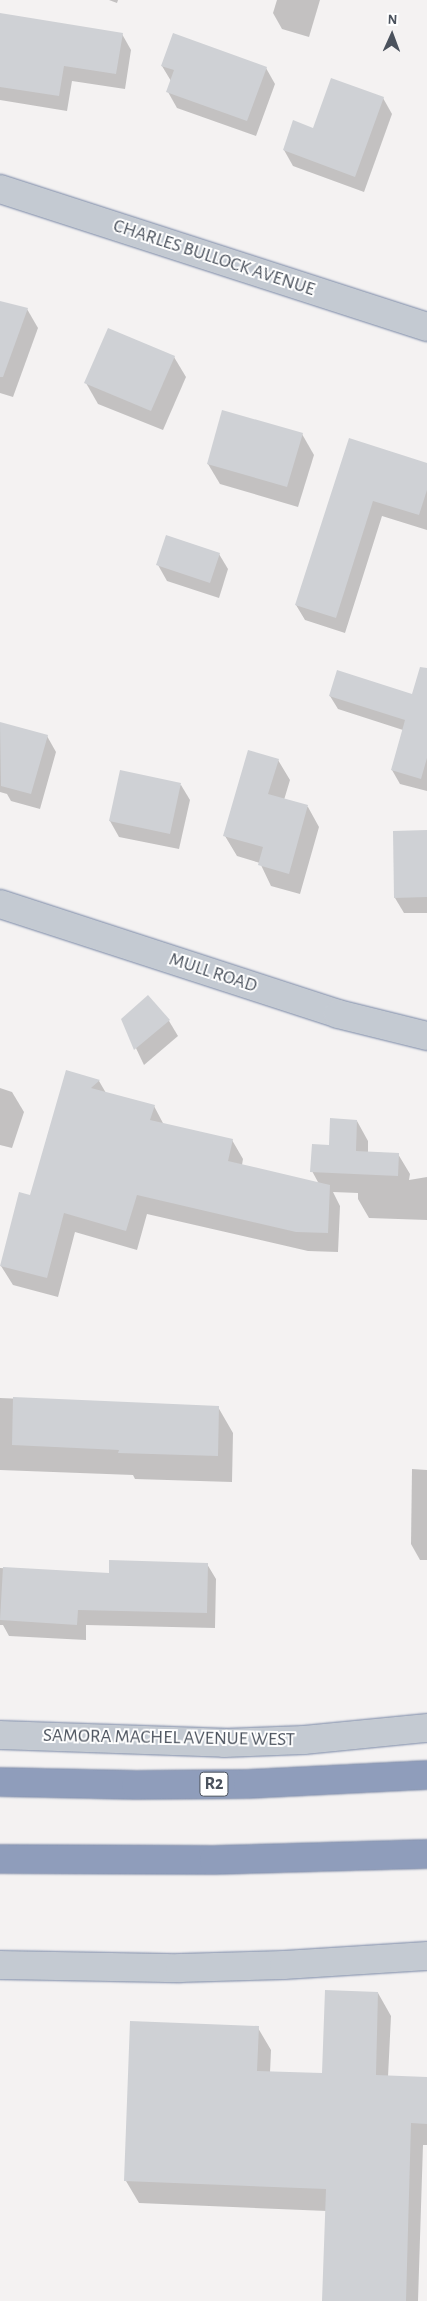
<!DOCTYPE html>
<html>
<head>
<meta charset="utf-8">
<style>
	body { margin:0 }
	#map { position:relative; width:427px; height:2301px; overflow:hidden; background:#f4f2f2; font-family:"Alegreya Sans",sans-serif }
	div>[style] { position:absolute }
	.shadow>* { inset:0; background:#0003 }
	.building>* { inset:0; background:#cfd1d5 }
	.roads { filter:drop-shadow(0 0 1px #7a88a6) drop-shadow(0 0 1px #7a88a6) }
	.minor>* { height:28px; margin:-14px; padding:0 14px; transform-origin:14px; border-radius:14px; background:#c4cad2 }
	.highway>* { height:28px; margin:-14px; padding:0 14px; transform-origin:14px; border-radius:14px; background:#8f9dbb }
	span { translate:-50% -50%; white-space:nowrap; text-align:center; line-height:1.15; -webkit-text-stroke:4px #fff; paint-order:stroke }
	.shield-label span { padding:1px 4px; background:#fff; border:1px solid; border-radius:4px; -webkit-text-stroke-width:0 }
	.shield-label { font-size:18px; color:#4b525d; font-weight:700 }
	.street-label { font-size:19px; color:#4b525d }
	.north { position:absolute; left:367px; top:10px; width:50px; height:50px; -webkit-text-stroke:4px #fff; paint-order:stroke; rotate:2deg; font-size:14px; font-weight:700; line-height:20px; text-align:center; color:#4b525d }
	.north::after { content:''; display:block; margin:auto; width:18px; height:22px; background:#4b525d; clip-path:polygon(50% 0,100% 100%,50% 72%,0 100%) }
</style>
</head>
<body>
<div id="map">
	<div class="shadow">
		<div style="clip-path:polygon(109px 0,118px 0,117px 3px)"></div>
		<div style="clip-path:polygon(277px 0,320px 0,309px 37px,282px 29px,273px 13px)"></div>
		<div style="clip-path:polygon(0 14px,122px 34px,131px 50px,125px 89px,72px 81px,67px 111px,0 100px)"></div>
		<div style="clip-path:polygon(162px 66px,266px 68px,275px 84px,256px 136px,177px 108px,168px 92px,171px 81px)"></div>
		<div style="clip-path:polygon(383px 98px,392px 114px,364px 192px,293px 166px,284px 150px,314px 129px)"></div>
		<div style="clip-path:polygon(0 302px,27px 309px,38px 328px,13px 397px,0 393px)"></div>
		<div style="clip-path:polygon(174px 357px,186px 377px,163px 430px,98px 404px,86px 383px)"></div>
		<div style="clip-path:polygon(302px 434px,314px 455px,298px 507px,220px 484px,208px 464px)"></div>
		<div style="clip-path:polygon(350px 440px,427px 464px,427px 530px,382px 516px,345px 633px,305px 620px,296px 605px)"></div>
		<div style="clip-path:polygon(219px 554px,228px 569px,219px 598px,167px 581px,158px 565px)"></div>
		<div style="clip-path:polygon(427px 687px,427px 791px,400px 784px,392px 770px,403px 730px,338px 709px,330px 696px,413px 695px)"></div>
		<div style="clip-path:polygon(0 723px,47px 736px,56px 752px,40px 809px,11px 801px,7px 794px,0 792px)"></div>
		<div style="clip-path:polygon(278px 760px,290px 780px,284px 800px,308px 807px,319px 827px,300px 894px,271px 886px,260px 863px,237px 856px,225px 836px)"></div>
		<div style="clip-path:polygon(181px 785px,190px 800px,179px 849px,119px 837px,110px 821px)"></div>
		<div style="clip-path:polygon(427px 831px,427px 913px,404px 913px,395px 898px)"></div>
		<div style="clip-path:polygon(122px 1019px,169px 1021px,178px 1036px,144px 1065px)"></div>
		<div style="clip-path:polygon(67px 1071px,99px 1081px,106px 1093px,154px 1106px,164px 1125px,232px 1140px,243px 1159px,242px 1165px,319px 1184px,312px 1171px,330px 1147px,357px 1121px,368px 1141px,368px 1152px,398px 1154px,410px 1174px,409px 1180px,427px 1177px,427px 1220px,369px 1218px,358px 1199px,358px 1193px,333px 1192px,340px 1206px,338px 1252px,308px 1251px,147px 1214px,137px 1250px,75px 1232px,58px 1297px,13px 1285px,1px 1266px,31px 1197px)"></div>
		<div style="clip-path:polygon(0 1088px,12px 1092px,24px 1112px,12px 1148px,0 1145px)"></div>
		<div style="clip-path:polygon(0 1398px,218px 1407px,233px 1433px,232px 1482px,135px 1479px,133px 1475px,0 1470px)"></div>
		<div style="clip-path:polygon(412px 1469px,427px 1470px,427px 1560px,420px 1560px,411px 1544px)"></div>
		<div style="clip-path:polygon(207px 1564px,216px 1579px,215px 1628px,86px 1625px,86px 1640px,9px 1636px,3px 1625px,0 1625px,0 1568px,110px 1574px)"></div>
		<div style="clip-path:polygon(378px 1993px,391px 2016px,388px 2077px,427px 2079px,427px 2145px,423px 2145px,418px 2301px,323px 2301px,327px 2211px,139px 2203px,126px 2181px,258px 2028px,271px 2050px,270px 2073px,323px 2075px)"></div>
	</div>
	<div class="building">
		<div style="clip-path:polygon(0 13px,123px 33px,116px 74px,64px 66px,59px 96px,0 87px)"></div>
		<div style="clip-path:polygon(173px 33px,267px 67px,247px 121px,166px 92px,174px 70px,161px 66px)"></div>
		<div style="clip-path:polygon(331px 78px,384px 97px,355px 177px,283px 150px,293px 120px,313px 128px)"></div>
		<div style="clip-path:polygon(0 301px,28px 308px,3px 377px,0 377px)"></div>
		<div style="clip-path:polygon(108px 328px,175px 356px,151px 411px,84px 383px)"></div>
		<div style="clip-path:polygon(222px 410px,303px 433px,287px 487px,207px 464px)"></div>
		<div style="clip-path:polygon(349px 438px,427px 463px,427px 490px,419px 515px,373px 501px,336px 618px,295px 605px)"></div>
		<div style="clip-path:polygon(166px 535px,220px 553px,210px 583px,156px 565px)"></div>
		<div style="clip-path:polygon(420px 667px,427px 668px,427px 758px,421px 779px,391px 770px,405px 720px,329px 696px,337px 670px,412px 694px)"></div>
		<div style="clip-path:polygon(0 722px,48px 735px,31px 794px,1px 786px)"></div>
		<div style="clip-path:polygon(248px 750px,279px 759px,268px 794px,308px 805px,289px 874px,258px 865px,263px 847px,223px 836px)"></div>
		<div style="clip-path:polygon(120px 770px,181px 783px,170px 834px,109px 821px)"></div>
		<div style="clip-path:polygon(427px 830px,427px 897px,394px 898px,393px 831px)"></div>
		<div style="clip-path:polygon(148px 995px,170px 1020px,134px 1050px,121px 1019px)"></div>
		<div style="clip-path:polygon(66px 1070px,100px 1080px,91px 1088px,155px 1105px,150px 1120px,233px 1139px,228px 1161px,330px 1185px,328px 1233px,296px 1232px,137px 1195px,126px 1231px,64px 1213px,47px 1278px,0 1266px,19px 1192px,30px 1195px)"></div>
		<div style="clip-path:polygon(330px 1118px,357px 1120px,356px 1151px,399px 1153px,398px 1176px,310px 1172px,312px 1144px,329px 1145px)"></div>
		<div style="clip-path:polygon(13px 1397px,219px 1406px,218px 1456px,118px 1453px,119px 1450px,12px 1445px)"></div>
		<div style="clip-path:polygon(109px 1560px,208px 1563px,207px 1613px,78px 1610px,77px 1625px,0 1620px,3px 1567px,109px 1573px)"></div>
		<div style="clip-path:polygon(325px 1990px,378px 1992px,376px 2075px,427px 2077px,427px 2124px,411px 2123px,406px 2301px,322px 2301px,326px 2189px,124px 2181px,130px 2021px,259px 2026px,257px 2071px,322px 2073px)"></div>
	</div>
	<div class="roads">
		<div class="minor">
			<div style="left:0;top:189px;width:449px;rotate:17.9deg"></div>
			<div style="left:0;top:904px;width:355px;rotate:18deg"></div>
			<div style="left:338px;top:1014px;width:92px;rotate:13.9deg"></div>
			<div style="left:0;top:1735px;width:224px;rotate:2deg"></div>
			<div style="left:224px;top:1743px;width:80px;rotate:-2.1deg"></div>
			<div style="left:304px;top:1740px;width:124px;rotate:-5.6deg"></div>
			<div style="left:0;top:1965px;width:180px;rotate:1deg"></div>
			<div style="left:180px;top:1968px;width:104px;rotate:-1.7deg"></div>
			<div style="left:284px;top:1965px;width:143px;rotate:-3.6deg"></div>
		</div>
		<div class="highway">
			<div style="left:0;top:1782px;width:136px;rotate:1.3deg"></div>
			<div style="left:136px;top:1785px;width:112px;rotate:-0.5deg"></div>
			<div style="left:248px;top:1784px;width:179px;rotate:-2.9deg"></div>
			<div style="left:0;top:1859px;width:214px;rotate:0.3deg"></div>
			<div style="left:214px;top:1860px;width:213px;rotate:-1.6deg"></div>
		</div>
	</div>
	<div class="shield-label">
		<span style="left:214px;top:1784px">R2</span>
	</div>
	<div class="street-label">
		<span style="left:214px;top:258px;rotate:18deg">CHARLES BULLOCK AVENUE</span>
		<span style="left:213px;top:973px;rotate:18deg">MULL ROAD</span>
		<span style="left:169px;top:1738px;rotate:1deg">SAMORA MACHEL AVENUE WEST</span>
	</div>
	<div class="north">N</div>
</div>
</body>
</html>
